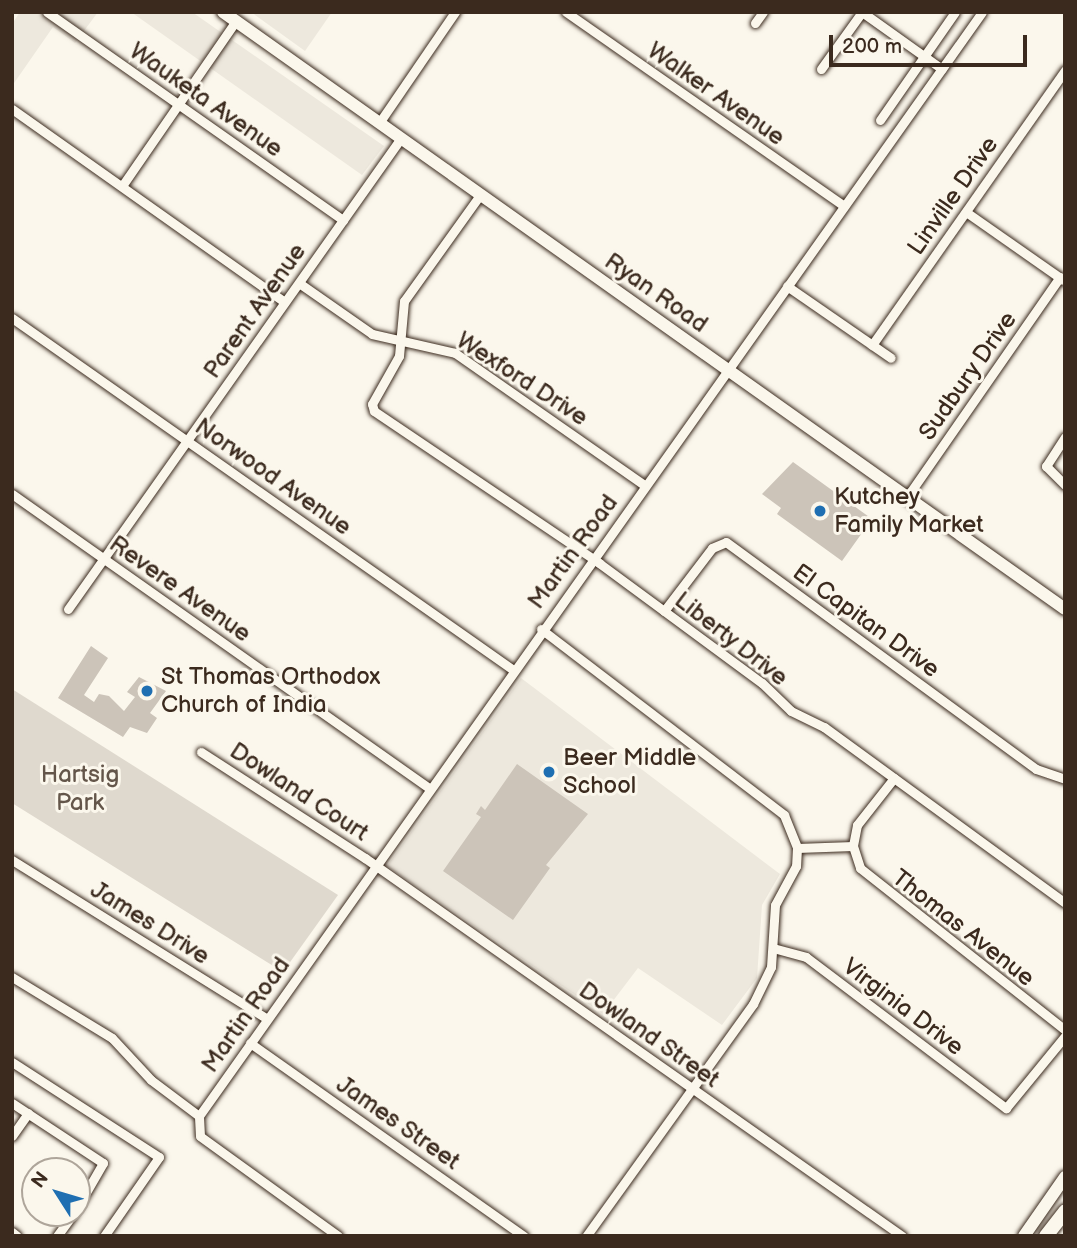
<!DOCTYPE html>
<html>
<head>
<meta charset="utf-8">
<style>
	body { margin:0 }
	#map { position:relative; width:1077px; height:1248px; overflow:hidden; background:#fbf7ec; font-family:"Balsamiq Sans",sans-serif }
	div>[style] { position:absolute }
	.built>* { inset:0; background:#ede8dd }
	.green>* { inset:0; background:#dfd9ce }
	.building>* { inset:0; background:#ccc4b9 }
	.roads { filter:drop-shadow(0 0 2px #3b2a1e) drop-shadow(0 0 2px #3b2a1e) }
	.minor>* { height:9px; margin:-4.5px; padding:0 4.5px; transform-origin:4.5px; border-radius:4.5px; background:#fbf7ec }
	.major>* { height:12px; margin:-6px; padding:0 6px; transform-origin:6px; border-radius:6px; background:#fbf7ec }
	.highway>* { height:14px; margin:-7px; padding:0 7px; transform-origin:7px; border-radius:7px; background:#fbf7ec }
	.dots>* { width:19px; height:19px; translate:-50% -50%; box-sizing:border-box; border:4px solid #fbf7ec; border-radius:50% }
	span { translate:-50% -50%; white-space:nowrap; text-align:center; line-height:1.15; -webkit-text-stroke:6px #fbf7ec; paint-order:stroke }
	.street-label { font-size:24px; color:#3b2a1e }
	.poi-label { font-size:24px; color:#3b2a1e }
	.left { translate:0 -50%; text-align:left }
	.park-label { font-size:24px; color:#64564a }
	.frame { position:absolute; inset:0; border:14px solid #3b2a1e; pointer-events:none }
	.north { position:absolute; left:21px; top:1157px; width:70px; height:70px; box-sizing:border-box; background:#fbf7ec; border:2px solid #aea59a; border-radius:50%; rotate:307deg; font-size:19px; font-weight:700; line-height:28px; text-align:center; color:#3b2a1e }
	.north::after { content:''; display:block; margin:auto; width:24px; height:32px; background:#1f6fb2; clip-path:polygon(50% 0,100% 100%,50% 72%,0 100%) }
	.scale { position:absolute; left:829px; top:35px; width:198px; height:32px; box-sizing:border-box; border:4px solid #3b2a1e; border-top:0; padding-left:9px; font-size:21px; line-height:24px; white-space:nowrap; color:#3b2a1e; -webkit-text-stroke:5px #fbf7ec; paint-order:stroke }
</style>
</head>
<body>
<div id="map">
	<div class="built">
		<div style="clip-path:polygon(20px 12px,98px 12px,75px 43px,53px 27px,12px 86px,12px 24px)"></div>
		<div style="clip-path:polygon(131px 12px,192px 12px,384px 146px,362px 175px)"></div>
		<div style="clip-path:polygon(251px 12px,332px 12px,305px 51px)"></div>
		<div style="clip-path:polygon(521px 678px,780px 874px,762px 905px,757px 978px,722px 1025px,638px 968px,603px 1014px,387px 866px)"></div>
	</div>
	<div class="green">
		<div style="clip-path:polygon(12px 689px,338px 895px,283px 972px,12px 803px)"></div>
	</div>
	<div class="building">
		<div style="clip-path:polygon(793px 462px,872px 519px,842px 561px,777px 514px,781px 508px,762px 494px)"></div>
		<div style="clip-path:polygon(91px 646px,108px 658px,84px 695px,94px 702px,99px 694px,109px 696px,124px 711px,135px 697px,127px 692px,139px 677px,166px 691px,150px 713px,157px 718px,147px 733px,130px 727px,123px 737px,58px 698px)"></div>
		<div style="clip-path:polygon(517px 764px,588px 814px,546px 865px,550px 868px,513px 920px,443px 871px,481px 817px,476px 814px,481px 806px,485px 810px)"></div>
	</div>
	<div class="roads">
		<div class="minor">
			<div style="left:47px;top:12px;width:362px;rotate:35.1deg"></div>
			<div style="left:566px;top:12px;width:339px;rotate:34.9deg"></div>
			<div style="left:862px;top:12px;width:98px;rotate:35.5deg"></div>
			<div style="left:755px;top:23px;width:14px;rotate:-54deg"></div>
			<div style="left:821px;top:69px;width:70px;rotate:-54.3deg"></div>
			<div style="left:12px;top:109px;width:334px;rotate:35.3deg"></div>
			<div style="left:880px;top:120px;width:131px;rotate:-55.2deg"></div>
			<div style="left:379px;top:123px;width:135px;rotate:-55.6deg"></div>
			<div style="left:122px;top:186px;width:201px;rotate:-55.4deg"></div>
			<div style="left:480px;top:195px;width:130px;rotate:125.6deg"></div>
			<div style="left:404px;top:301px;width:55px;rotate:95.2deg"></div>
			<div style="left:399px;top:356px;width:55px;rotate:119.4deg"></div>
			<div style="left:372px;top:404px;width:7px;rotate:74deg"></div>
			<div style="left:374px;top:411px;width:272px;rotate:34deg"></div>
			<div style="left:599px;top:563px;width:202px;rotate:36.4deg"></div>
			<div style="left:762px;top:683px;width:40px;rotate:44deg"></div>
			<div style="left:791px;top:711px;width:37px;rotate:26deg"></div>
			<div style="left:824px;top:727px;width:298px;rotate:36.1deg"></div>
			<div style="left:966px;top:212px;width:118px;rotate:35deg"></div>
			<div style="left:299px;top:283px;width:89px;rotate:34.9deg"></div>
			<div style="left:372px;top:334px;width:85px;rotate:12.9deg"></div>
			<div style="left:455px;top:353px;width:231px;rotate:34.9deg"></div>
			<div style="left:787px;top:286px;width:126px;rotate:34.7deg"></div>
			<div style="left:12px;top:318px;width:611px;rotate:35.07deg"></div>
			<div style="left:872px;top:345px;width:336px;rotate:-54.9deg"></div>
			<div style="left:1065px;top:437px;width:35px;rotate:123deg"></div>
			<div style="left:1046px;top:466px;width:27px;rotate:45deg"></div>
			<div style="left:12px;top:494px;width:510px;rotate:35.19deg"></div>
			<div style="left:907px;top:497px;width:268px;rotate:-55.2deg"></div>
			<div style="left:68px;top:609px;width:577px;rotate:-54.74deg"></div>
			<div style="left:664px;top:611px;width:79px;rotate:-52.7deg"></div>
			<div style="left:712px;top:548px;width:15px;rotate:-23deg"></div>
			<div style="left:726px;top:542px;width:384px;rotate:36.2deg"></div>
			<div style="left:1036px;top:769px;width:31px;rotate:19deg"></div>
			<div style="left:541px;top:629px;width:306px;rotate:37.4deg"></div>
			<div style="left:784px;top:815px;width:35px;rotate:68deg"></div>
			<div style="left:797px;top:848px;width:18px;rotate:93deg"></div>
			<div style="left:796px;top:866px;width:44px;rotate:118.3deg"></div>
			<div style="left:775px;top:905px;width:62px;rotate:93.7deg"></div>
			<div style="left:771px;top:967px;width:41px;rotate:115.9deg"></div>
			<div style="left:753px;top:1004px;width:286px;rotate:125.7deg"></div>
			<div style="left:201px;top:752px;width:195px;rotate:32.9deg"></div>
			<div style="left:365px;top:858px;width:657px;rotate:35.14deg"></div>
			<div style="left:894px;top:778px;width:60px;rotate:128.2deg"></div>
			<div style="left:857px;top:825px;width:21px;rotate:101deg"></div>
			<div style="left:853px;top:846px;width:23px;rotate:72deg"></div>
			<div style="left:860px;top:868px;width:261px;rotate:38.3deg"></div>
			<div style="left:797px;top:848px;width:56px;rotate:-2deg"></div>
			<div style="left:12px;top:860px;width:299px;rotate:31.9deg"></div>
			<div style="left:773px;top:948px;width:34px;rotate:15deg"></div>
			<div style="left:806px;top:957px;width:251px;rotate:37.1deg"></div>
			<div style="left:1006px;top:1108px;width:93px;rotate:-50.7deg"></div>
			<div style="left:12px;top:977px;width:117px;rotate:31.4deg"></div>
			<div style="left:112px;top:1038px;width:57px;rotate:47.1deg"></div>
			<div style="left:151px;top:1080px;width:60px;rotate:36.9deg"></div>
			<div style="left:250px;top:1043px;width:335px;rotate:35.2deg"></div>
			<div style="left:12px;top:1062px;width:175px;rotate:32.9deg"></div>
			<div style="left:159px;top:1157px;width:96px;rotate:124.8deg"></div>
			<div style="left:12px;top:1103px;width:109px;rotate:33.4deg"></div>
			<div style="left:103px;top:1163px;width:52px;rotate:120deg"></div>
			<div style="left:12px;top:1136px;width:28px;rotate:-55deg"></div>
			<div style="left:12px;top:1232px;width:6px;rotate:39deg"></div>
			<div style="left:57px;top:1236px;width:29px;rotate:-54deg"></div>
			<div style="left:338px;top:1236px;width:170px;rotate:-144.1deg"></div>
			<div style="left:200px;top:1136px;width:20px;rotate:-93deg"></div>
			<div style="left:199px;top:1116px;width:1353px;rotate:-54.65deg"></div>
		</div>
		<div class="major">
			<div style="left:223px;top:12px;width:1032px;rotate:35.34deg"></div>
			<div style="left:1024px;top:1236px;width:72px;rotate:-55.2deg"></div>
		</div>
		<div class="highway">
			<div style="left:1046px;top:1236px;width:31px;rotate:-52deg"></div>
		</div>
	</div>
	<div class="dots">
		<div style="left:820px;top:511px;background:#1f6fb2"></div>
		<div style="left:147px;top:691px;background:#1f6fb2"></div>
		<div style="left:549px;top:772px;background:#1f6fb2"></div>
	</div>
	<div class="street-label">
		<span style="left:716px;top:94px;rotate:35deg">Walker Avenue</span>
		<span style="left:206px;top:100px;rotate:35deg">Wauketa Avenue</span>
		<span style="left:953px;top:196px;rotate:-55deg">Linville Drive</span>
		<span style="left:656px;top:293px;rotate:35deg">Ryan Road</span>
		<span style="left:255px;top:311px;rotate:-55deg">Parent Avenue</span>
		<span style="left:968px;top:376px;rotate:-55deg">Sudbury Drive</span>
		<span style="left:522px;top:379px;rotate:33deg">Wexford Drive</span>
		<span style="left:273px;top:477px;rotate:35deg">Norwood Avenue</span>
		<span style="left:573px;top:552px;rotate:-54deg">Martin Road</span>
		<span style="left:180px;top:589px;rotate:35deg">Revere Avenue</span>
		<span style="left:866px;top:621px;rotate:36deg">El Capitan Drive</span>
		<span style="left:731px;top:639px;rotate:38deg">Liberty Drive</span>
		<span style="left:299px;top:792px;rotate:33deg">Dowland Court</span>
		<span style="left:150px;top:923px;rotate:32deg">James Drive</span>
		<span style="left:963px;top:928px;rotate:38deg">Thomas Avenue</span>
		<span style="left:903px;top:1007px;rotate:37deg">Virginia Drive</span>
		<span style="left:246px;top:1015px;rotate:-55deg">Martin Road</span>
		<span style="left:649px;top:1035px;rotate:35deg">Dowland Street</span>
		<span style="left:398px;top:1123px;rotate:35deg">James Street</span>
	</div>
	<div class="poi-label">
		<span class="left" style="left:834px;top:511px">Kutchey<br>Family Market</span>
		<span class="left" style="left:161px;top:691px">St Thomas Orthodox<br>Church of India</span>
		<span class="left" style="left:563px;top:772px">Beer Middle<br>School</span>
	</div>
	<div class="park-label">
		<span style="left:80px;top:789px">Hartsig<br>Park</span>
	</div>
	<div class="frame"></div>
	<div class="north">N</div>
	<div class="scale">200 m</div>
</div>
</body>
</html>
